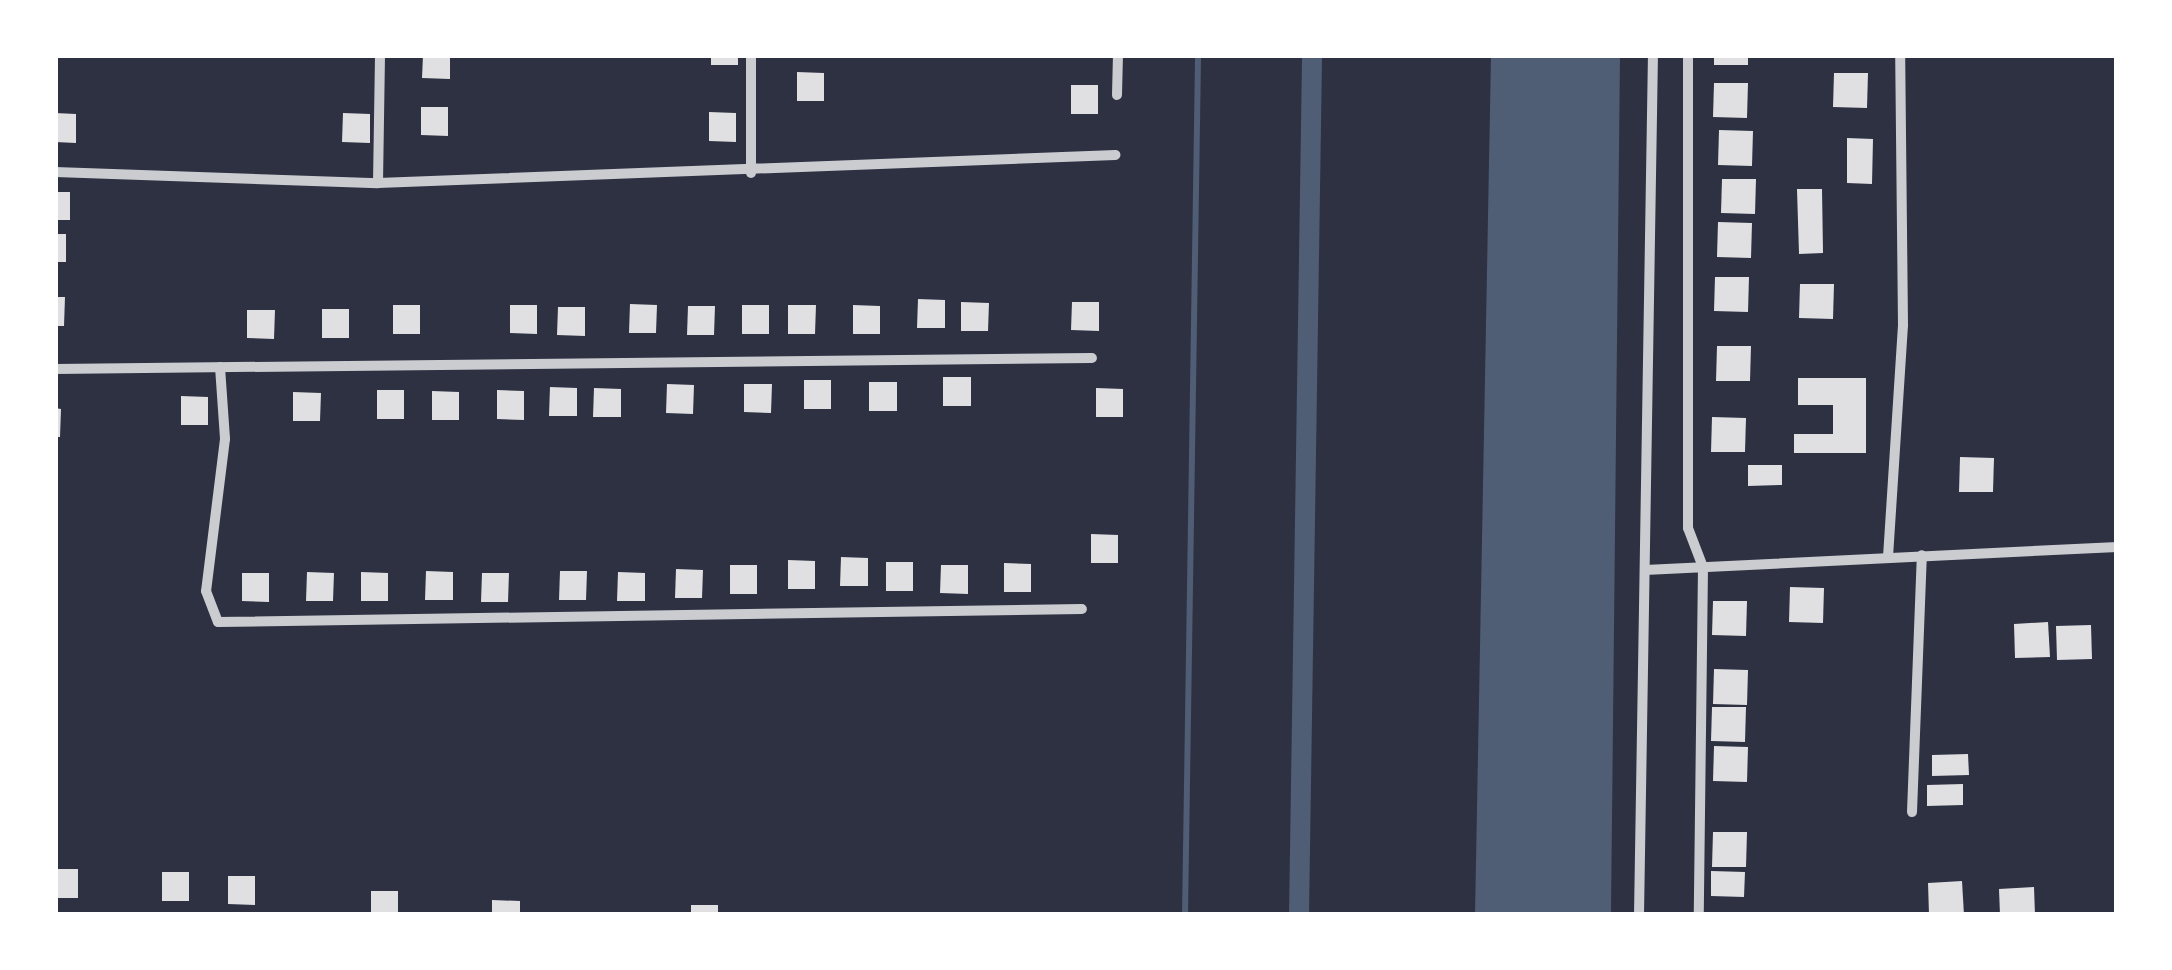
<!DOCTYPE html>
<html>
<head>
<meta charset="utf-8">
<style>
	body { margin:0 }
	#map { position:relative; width:2172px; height:970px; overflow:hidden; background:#2d3142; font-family:"Asap Condensed",sans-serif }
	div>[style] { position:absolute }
	.water>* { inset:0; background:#4f5d75 }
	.stream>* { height:6px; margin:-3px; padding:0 3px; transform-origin:3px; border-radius:3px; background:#4f5d75 }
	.canal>* { height:20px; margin:-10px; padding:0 10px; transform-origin:10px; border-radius:10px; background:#4f5d75 }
	.building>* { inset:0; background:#e0e0e3 }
	.minor>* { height:10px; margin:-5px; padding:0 5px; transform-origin:5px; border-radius:5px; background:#caccd0 }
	span { translate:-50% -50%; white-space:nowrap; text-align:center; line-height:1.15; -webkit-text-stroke:10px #fff; paint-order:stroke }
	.frame { position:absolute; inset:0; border:58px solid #fff; pointer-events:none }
</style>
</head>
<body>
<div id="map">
	<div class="water">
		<div style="clip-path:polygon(1491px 55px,1620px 55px,1611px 915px,1475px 915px)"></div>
	</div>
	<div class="stream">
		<div style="left:1185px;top:915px;width:860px;rotate:-89.13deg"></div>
	</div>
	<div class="canal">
		<div style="left:1299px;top:915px;width:860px;rotate:-89.13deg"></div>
	</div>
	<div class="building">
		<div style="clip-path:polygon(423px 55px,450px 55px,450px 79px,422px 78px)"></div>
		<div style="clip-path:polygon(711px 55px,738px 55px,738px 65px,711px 65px)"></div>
		<div style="clip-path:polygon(1714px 55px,1748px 55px,1748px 65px,1714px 65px)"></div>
		<div style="clip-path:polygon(797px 72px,824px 73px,824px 101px,797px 101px)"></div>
		<div style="clip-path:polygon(1834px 73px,1868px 73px,1867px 108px,1833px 107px)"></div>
		<div style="clip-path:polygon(1714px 83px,1748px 83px,1747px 118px,1713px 117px)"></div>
		<div style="clip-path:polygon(1071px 85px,1098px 85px,1098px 114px,1071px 114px)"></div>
		<div style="clip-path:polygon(421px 107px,448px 107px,448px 136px,421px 135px)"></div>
		<div style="clip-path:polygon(709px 112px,736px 113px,736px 142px,709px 141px)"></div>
		<div style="clip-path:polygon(55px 113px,76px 114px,76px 143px,55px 142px)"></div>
		<div style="clip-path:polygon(343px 113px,370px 114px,370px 143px,342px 142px)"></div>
		<div style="clip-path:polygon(1719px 130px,1753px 131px,1752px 166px,1718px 165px)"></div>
		<div style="clip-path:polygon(1847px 138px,1873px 139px,1872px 184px,1847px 183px)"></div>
		<div style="clip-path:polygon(1722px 179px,1756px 179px,1755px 214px,1721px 213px)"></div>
		<div style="clip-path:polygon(1797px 189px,1822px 189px,1823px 253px,1799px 254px)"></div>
		<div style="clip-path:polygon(55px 192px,70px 192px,70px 220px,55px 220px)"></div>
		<div style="clip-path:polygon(1718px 222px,1752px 223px,1751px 258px,1717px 257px)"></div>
		<div style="clip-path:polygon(55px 234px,66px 234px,66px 262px,55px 262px)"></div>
		<div style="clip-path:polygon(1715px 277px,1749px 277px,1748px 312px,1714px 311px)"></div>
		<div style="clip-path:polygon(1800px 284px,1834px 284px,1833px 319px,1799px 318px)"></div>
		<div style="clip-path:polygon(55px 297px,65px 297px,64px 326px,55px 326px)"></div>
		<div style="clip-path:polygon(918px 299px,945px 300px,945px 328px,917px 328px)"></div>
		<div style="clip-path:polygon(961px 302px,989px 303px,988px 331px,961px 331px)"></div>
		<div style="clip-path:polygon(1072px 302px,1099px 302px,1099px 331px,1071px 330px)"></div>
		<div style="clip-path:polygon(630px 304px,657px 305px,656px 333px,629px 333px)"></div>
		<div style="clip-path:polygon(393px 305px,420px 305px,420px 334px,393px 334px)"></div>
		<div style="clip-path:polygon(510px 305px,537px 305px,537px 334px,510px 333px)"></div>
		<div style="clip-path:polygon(742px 305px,769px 305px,769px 334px,742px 334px)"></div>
		<div style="clip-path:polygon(788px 305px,816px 305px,815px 334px,788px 334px)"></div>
		<div style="clip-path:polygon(853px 305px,880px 306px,880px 334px,853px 334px)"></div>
		<div style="clip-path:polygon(688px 306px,715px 306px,714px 335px,687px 335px)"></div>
		<div style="clip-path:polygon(558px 307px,585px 307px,585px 336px,557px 335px)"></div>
		<div style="clip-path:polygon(322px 309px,349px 309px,349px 338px,322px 338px)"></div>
		<div style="clip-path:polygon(247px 310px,275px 310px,274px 339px,247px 338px)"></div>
		<div style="clip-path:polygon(1717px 346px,1751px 346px,1750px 381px,1716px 381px)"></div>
		<div style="clip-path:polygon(943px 377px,971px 377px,971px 406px,943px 406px)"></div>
		<div style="clip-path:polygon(1798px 378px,1866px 378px,1866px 453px,1794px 453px,1794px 434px,1833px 434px,1833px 405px,1798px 405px)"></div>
		<div style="clip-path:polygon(804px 380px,831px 380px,831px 409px,804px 409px)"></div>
		<div style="clip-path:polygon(869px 382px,897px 382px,897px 411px,869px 411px)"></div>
		<div style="clip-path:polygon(667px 384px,694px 385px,693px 414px,666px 413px)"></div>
		<div style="clip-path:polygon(744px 384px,772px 384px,771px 413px,744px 412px)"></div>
		<div style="clip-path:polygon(550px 387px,577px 388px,577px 416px,549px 416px)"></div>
		<div style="clip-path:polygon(594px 388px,621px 389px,621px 417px,593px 417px)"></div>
		<div style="clip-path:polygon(1096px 388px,1123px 389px,1123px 417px,1096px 417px)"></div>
		<div style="clip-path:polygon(377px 390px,404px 390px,404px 419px,377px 419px)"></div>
		<div style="clip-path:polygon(497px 390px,524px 391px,524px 420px,497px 419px)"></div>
		<div style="clip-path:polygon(432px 391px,459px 392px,459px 420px,432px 420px)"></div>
		<div style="clip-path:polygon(293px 392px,321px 393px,320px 421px,293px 421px)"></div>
		<div style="clip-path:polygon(181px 396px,208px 397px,208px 425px,181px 425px)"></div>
		<div style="clip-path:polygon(55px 408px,61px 409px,60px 437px,55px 437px)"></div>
		<div style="clip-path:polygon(1712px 417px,1746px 418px,1745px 452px,1711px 452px)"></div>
		<div style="clip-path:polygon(1960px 457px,1994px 458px,1993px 492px,1959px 492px)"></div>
		<div style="clip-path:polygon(1748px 465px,1782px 465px,1782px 485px,1748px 486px)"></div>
		<div style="clip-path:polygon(1091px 534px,1118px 535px,1118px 563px,1091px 563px)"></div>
		<div style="clip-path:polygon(841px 557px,868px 558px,868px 586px,840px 586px)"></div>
		<div style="clip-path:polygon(788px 560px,815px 561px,815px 589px,788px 589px)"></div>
		<div style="clip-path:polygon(886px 562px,913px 562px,913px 591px,886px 591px)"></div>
		<div style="clip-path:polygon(1004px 563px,1031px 564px,1031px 592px,1004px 592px)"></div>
		<div style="clip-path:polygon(730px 565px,757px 565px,757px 594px,730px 594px)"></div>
		<div style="clip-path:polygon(941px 565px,968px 565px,968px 594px,940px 593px)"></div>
		<div style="clip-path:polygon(676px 569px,703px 570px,702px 598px,675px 598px)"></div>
		<div style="clip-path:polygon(426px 571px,453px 572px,453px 600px,425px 600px)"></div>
		<div style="clip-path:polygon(560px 571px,587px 571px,586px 600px,559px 600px)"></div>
		<div style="clip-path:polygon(307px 572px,334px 573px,333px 601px,306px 601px)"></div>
		<div style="clip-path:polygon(361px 572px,388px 573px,388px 601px,361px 601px)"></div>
		<div style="clip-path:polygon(618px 572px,645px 573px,645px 601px,617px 601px)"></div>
		<div style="clip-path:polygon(242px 573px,269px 573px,269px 602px,242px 601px)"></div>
		<div style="clip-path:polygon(482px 573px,509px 573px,508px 602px,481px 602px)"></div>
		<div style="clip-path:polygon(1790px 587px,1824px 588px,1823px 623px,1789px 622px)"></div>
		<div style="clip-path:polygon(1713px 601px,1747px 601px,1746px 636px,1712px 635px)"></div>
		<div style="clip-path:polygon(2048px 622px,2050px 657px,2015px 658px,2014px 624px)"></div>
		<div style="clip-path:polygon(2091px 625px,2092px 659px,2057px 660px,2056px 626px)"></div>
		<div style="clip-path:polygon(1714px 669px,1748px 670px,1747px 705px,1713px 704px)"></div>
		<div style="clip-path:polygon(1712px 707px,1746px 707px,1745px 742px,1711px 741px)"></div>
		<div style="clip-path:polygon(1714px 746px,1748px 747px,1747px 782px,1713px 781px)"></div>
		<div style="clip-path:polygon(1968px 754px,1969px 775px,1932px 776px,1932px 755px)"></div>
		<div style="clip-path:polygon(1963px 784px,1963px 805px,1927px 806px,1927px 785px)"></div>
		<div style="clip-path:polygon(1713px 832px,1747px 832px,1746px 867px,1712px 867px)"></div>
		<div style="clip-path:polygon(55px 869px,78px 869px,78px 898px,55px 898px)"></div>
		<div style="clip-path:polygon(1711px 871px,1745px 872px,1744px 897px,1711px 896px)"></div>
		<div style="clip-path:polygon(162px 872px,189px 872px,189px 901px,162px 901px)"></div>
		<div style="clip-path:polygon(228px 876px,255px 876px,255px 905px,228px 904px)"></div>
		<div style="clip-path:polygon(1962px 881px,1964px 915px,1929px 915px,1928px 883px)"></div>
		<div style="clip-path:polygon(2034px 887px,2035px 915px,2000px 915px,1999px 889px)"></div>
		<div style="clip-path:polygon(371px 891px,398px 891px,398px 915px,371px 915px)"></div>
		<div style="clip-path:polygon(492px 900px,520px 901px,520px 915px,492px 915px)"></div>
		<div style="clip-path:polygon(691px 905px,718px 905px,718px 915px,691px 915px)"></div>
	</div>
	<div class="minor">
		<div style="left:1688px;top:55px;width:473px;rotate:90deg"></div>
		<div style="left:1688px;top:528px;width:42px;rotate:69deg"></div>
		<div style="left:1703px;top:567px;width:348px;rotate:90.7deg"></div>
		<div style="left:1117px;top:95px;width:40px;rotate:-88.6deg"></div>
		<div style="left:55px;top:172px;width:323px;rotate:2deg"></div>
		<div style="left:378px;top:183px;width:738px;rotate:-2.18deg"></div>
		<div style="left:751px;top:173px;width:118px;rotate:-90deg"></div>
		<div style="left:378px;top:183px;width:128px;rotate:-89.1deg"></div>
		<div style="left:220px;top:367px;width:72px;rotate:86deg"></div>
		<div style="left:225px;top:439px;width:153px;rotate:97.1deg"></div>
		<div style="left:206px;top:591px;width:33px;rotate:69deg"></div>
		<div style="left:218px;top:622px;width:864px;rotate:-0.86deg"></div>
		<div style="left:55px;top:369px;width:1037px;rotate:-0.61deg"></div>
		<div style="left:1888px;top:557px;width:232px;rotate:-86.3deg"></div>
		<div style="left:1903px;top:325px;width:270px;rotate:-90.6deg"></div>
		<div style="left:1645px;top:570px;width:473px;rotate:-2.8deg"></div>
		<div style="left:1912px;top:812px;width:257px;rotate:-87.8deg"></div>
		<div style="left:1639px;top:915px;width:860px;rotate:-89.07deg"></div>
	</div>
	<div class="frame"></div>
</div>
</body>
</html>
